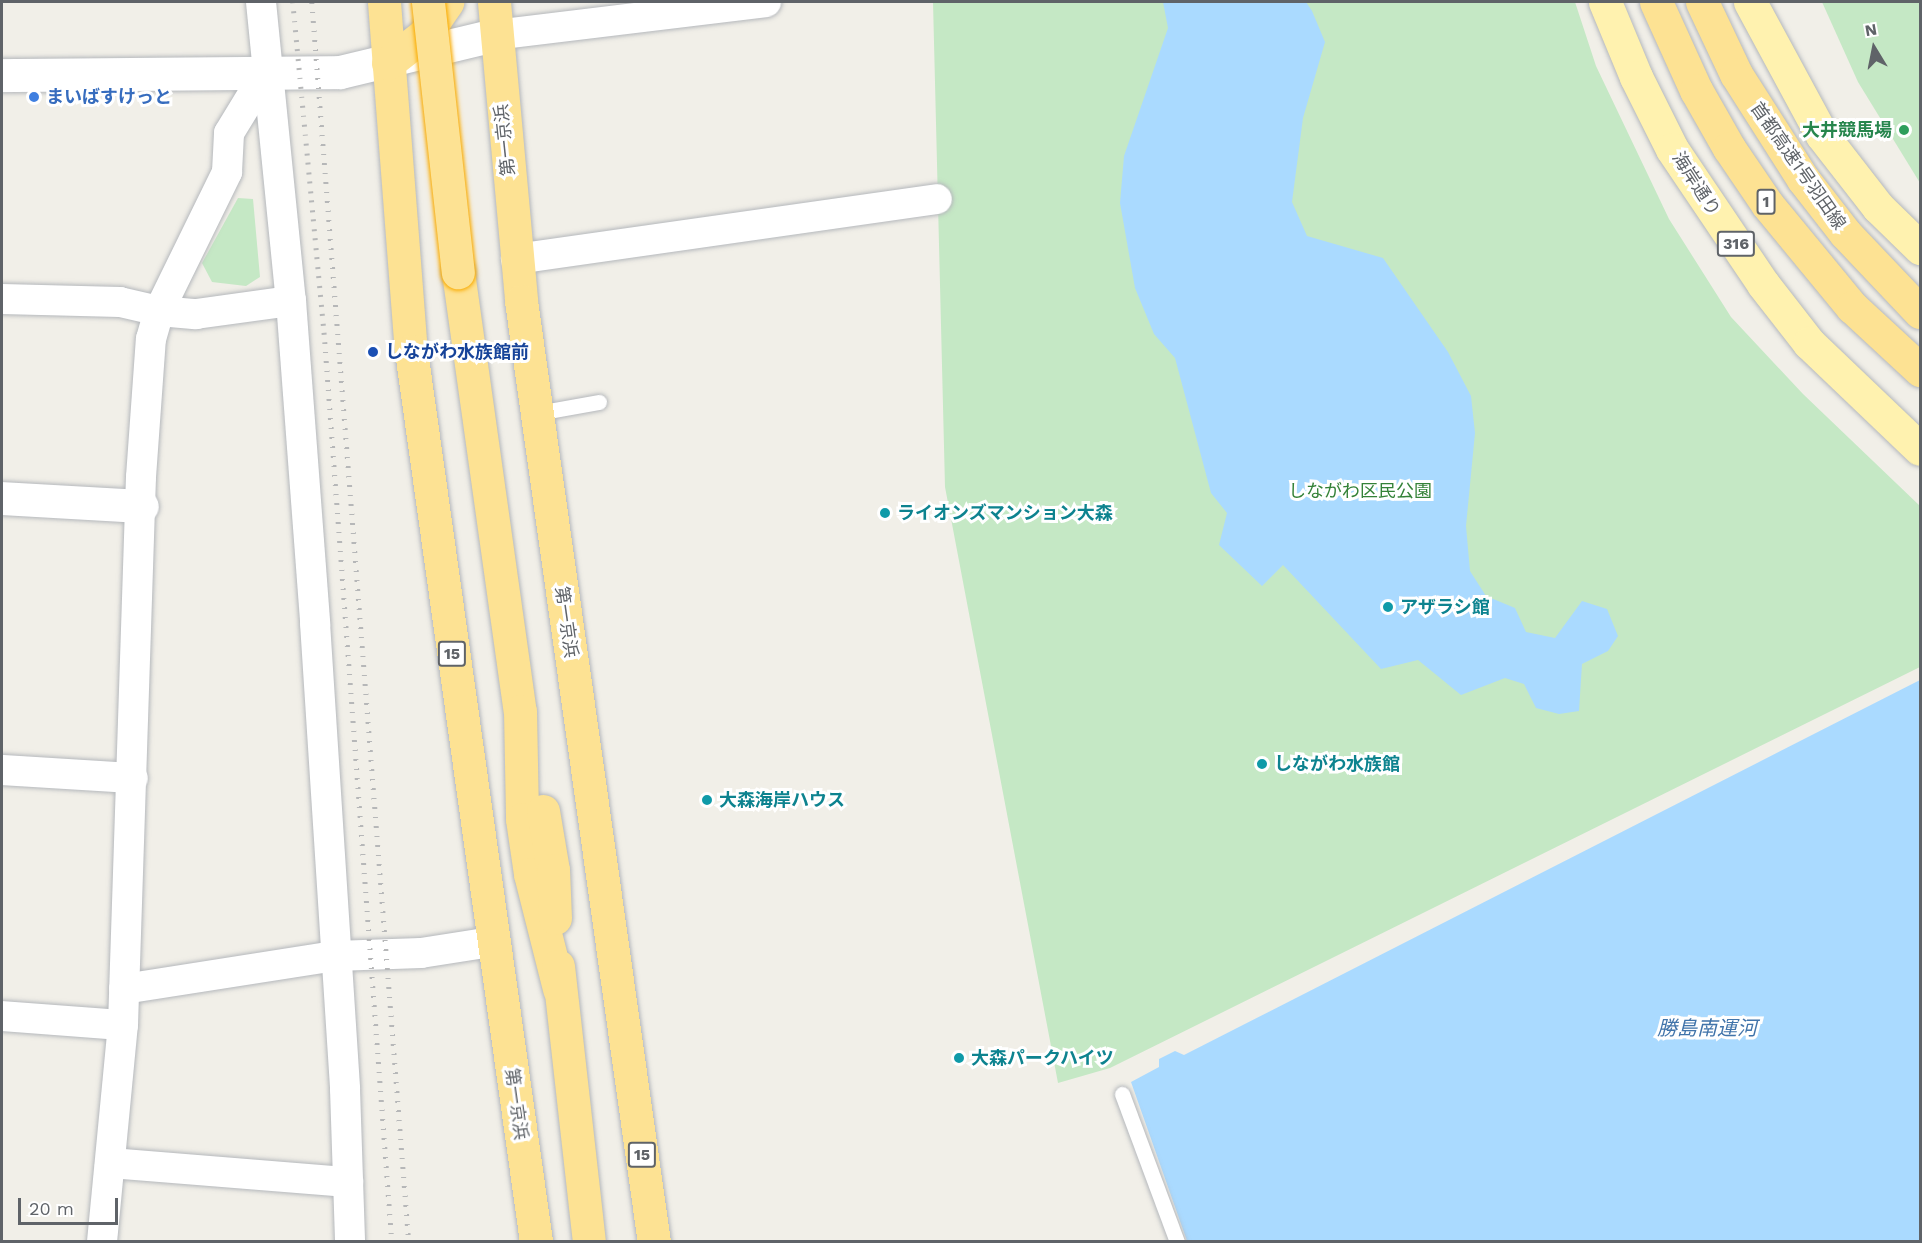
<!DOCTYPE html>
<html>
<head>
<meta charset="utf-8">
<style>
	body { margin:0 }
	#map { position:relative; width:1922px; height:1243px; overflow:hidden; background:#f1efe8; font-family:"Work Sans","Noto Sans JP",sans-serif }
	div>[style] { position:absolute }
	.green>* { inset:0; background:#c5e8c5 }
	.water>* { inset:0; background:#aadaff }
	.roads { filter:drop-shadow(0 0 2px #b5b8bc) drop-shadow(0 0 2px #b5b8bc) }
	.lane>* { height:15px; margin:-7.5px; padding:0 7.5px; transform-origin:7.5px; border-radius:7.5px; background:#fff }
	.street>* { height:30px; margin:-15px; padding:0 15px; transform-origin:15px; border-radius:15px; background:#fff }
	.secondary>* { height:33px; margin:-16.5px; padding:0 16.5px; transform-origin:16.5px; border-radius:16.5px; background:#fff }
	.primary>* { height:33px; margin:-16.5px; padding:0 16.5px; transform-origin:16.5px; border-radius:16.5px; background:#fff2af }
	.highway>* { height:33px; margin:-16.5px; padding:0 16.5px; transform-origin:16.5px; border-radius:16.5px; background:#fde293 }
	.rail>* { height:4.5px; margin-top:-2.25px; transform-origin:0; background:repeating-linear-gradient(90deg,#b6b7b8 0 1.5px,transparent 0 9.5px) }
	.bridges { filter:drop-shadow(0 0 2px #f9ab00) drop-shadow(0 0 2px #f9ab00) }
	.highway-bridge>* { height:33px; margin:-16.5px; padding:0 16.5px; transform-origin:16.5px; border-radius:16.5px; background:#fde293 }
	.dots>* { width:16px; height:16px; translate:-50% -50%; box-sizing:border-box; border:3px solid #fff; border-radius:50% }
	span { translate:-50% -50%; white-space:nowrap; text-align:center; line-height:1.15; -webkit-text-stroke:6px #fff; paint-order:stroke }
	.shield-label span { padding:2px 4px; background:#fff; border:2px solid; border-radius:4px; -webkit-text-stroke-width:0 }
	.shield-label { font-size:16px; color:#5f6368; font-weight:700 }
	.shop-label { font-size:18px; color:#366cbe; font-weight:700 }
	.left { translate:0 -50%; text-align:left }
	.leisure-label { font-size:18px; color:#27864d; font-weight:700 }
	.right { translate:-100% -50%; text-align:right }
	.street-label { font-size:18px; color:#5f6368 }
	.transit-label { font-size:18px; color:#164399; font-weight:700 }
	.park-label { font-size:18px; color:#348238 }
	.culture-label { font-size:18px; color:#0d838f; font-weight:700 }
	.water-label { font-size:20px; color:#4174aa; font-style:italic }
	.frame { position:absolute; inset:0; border:3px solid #5f6368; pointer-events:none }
	.north { position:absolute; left:1844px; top:18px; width:60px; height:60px; -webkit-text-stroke:4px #fff; paint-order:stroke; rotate:350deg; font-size:16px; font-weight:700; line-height:24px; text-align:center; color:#5f6368 }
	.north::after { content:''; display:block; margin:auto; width:21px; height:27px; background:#5f6368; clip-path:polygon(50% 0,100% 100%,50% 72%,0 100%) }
	.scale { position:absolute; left:18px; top:1198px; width:100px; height:27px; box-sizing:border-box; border:3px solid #5f6368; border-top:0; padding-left:8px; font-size:18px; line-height:21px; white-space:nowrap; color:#5f6368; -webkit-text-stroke:4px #fff; paint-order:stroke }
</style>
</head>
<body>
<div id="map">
	<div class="green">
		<div style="clip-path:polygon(933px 2px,1575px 2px,1596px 66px,1669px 219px,1731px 317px,1803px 394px,1920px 506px,1920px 667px,1110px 1068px,1058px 1083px,945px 487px)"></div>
		<div style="clip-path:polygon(1822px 2px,1920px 2px,1920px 183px,1858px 82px)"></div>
		<div style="clip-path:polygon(238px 198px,253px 199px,260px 277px,246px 286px,212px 282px,202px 263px)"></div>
	</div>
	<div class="water">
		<div style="clip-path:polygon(1163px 2px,1306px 2px,1312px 11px,1325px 42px,1303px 118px,1292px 202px,1307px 236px,1383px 258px,1448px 352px,1471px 396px,1475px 433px,1466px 526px,1470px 571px,1486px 596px,1515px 608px,1526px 632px,1555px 638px,1582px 601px,1607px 609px,1618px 636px,1608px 651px,1582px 664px,1579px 711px,1559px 714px,1536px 708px,1524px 684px,1505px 678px,1461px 695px,1418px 660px,1381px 669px,1283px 565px,1262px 586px,1219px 545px,1227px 513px,1211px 493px,1175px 358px,1154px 334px,1135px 288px,1120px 203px,1124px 156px,1168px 28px)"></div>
		<div style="clip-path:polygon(1920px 680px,1920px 1241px,1187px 1241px,1131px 1082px,1159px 1067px,1159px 1059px,1175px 1051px,1184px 1055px)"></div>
	</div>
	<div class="roads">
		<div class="lane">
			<div style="left:537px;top:413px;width:63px;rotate:-10.1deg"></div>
			<div style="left:1122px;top:1094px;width:158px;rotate:69.6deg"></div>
		</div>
		<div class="street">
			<div style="left:261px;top:2px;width:301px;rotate:84.3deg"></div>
			<div style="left:291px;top:301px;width:323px;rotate:85.7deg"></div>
			<div style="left:315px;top:623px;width:467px;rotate:86.3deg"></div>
			<div style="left:345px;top:1089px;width:153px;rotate:88.1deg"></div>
			<div style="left:494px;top:35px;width:274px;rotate:-6.9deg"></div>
			<div style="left:516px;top:259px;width:425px;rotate:-8.1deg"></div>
			<div style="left:2px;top:299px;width:118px;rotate:1.5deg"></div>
			<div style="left:120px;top:302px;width:40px;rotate:13deg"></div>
			<div style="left:159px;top:311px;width:37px;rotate:5deg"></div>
			<div style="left:196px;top:314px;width:96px;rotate:-7.8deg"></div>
			<div style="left:2px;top:770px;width:131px;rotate:3.5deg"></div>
			<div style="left:124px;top:989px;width:214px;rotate:-8.9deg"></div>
			<div style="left:335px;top:956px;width:86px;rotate:-2deg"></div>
			<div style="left:421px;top:953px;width:71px;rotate:-8.9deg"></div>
			<div style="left:2px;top:1016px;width:121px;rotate:4.3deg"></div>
			<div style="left:110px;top:1163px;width:239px;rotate:4.6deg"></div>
			<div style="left:102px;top:1242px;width:218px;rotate:-84.5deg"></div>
			<div style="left:123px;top:1025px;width:548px;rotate:-88.12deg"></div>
			<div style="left:141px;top:477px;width:138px;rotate:-85.9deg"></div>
			<div style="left:151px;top:339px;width:29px;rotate:-74deg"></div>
			<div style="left:159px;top:311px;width:155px;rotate:-63.9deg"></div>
			<div style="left:227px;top:172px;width:39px;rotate:-87deg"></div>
			<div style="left:229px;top:133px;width:69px;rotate:-58.6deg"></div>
		</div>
		<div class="secondary">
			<div style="left:2px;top:75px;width:338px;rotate:-0.5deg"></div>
			<div style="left:340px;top:72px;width:158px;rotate:-13.5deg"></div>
			<div style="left:2px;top:498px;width:140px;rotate:3.3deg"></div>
		</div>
		<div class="primary">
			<div style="left:1605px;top:2px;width:81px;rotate:67.5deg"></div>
			<div style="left:1636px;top:77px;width:80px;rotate:63.4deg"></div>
			<div style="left:1672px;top:149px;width:163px;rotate:56deg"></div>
			<div style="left:1763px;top:284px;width:75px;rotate:52.1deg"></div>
			<div style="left:1809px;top:343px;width:153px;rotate:43.7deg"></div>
			<div style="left:1750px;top:2px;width:151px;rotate:61.6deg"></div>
			<div style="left:1822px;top:135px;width:91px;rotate:52.1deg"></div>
			<div style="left:1878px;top:207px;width:59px;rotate:44.3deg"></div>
		</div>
		<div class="highway">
			<div style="left:384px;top:2px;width:350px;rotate:85.6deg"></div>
			<div style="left:411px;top:351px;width:900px;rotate:82.01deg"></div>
			<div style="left:494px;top:2px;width:300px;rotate:84.8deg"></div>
			<div style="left:521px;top:301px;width:950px;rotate:81.96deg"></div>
			<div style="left:1656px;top:2px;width:97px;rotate:65.6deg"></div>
			<div style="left:1696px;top:90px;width:67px;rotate:60.4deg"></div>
			<div style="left:1729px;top:148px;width:68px;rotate:55.8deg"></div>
			<div style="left:1767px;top:204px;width:134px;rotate:50.5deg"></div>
			<div style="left:1852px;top:307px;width:93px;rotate:42.8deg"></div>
			<div style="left:1702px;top:2px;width:80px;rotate:64.7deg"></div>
			<div style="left:1736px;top:74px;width:125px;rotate:57.5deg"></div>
			<div style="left:1803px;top:179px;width:68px;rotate:52.1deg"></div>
			<div style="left:1845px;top:233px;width:109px;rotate:46.5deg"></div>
			<div style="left:388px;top:63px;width:47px;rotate:-38.1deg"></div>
			<div style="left:425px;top:34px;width:39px;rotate:-55deg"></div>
			<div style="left:458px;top:272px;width:443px;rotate:82deg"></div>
			<div style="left:520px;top:711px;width:108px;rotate:88.9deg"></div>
			<div style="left:522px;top:819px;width:56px;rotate:81.7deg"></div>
			<div style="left:530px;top:874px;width:119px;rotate:75.8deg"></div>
			<div style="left:543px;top:811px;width:60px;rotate:80.4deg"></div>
			<div style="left:553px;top:870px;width:48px;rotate:87.6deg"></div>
			<div style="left:558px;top:966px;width:278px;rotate:83.6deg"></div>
		</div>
	</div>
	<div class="rail">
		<div style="left:293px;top:2px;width:342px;rotate:84.6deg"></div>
		<div style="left:325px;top:342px;width:902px;rotate:85.74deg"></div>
		<div style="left:312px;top:2px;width:1244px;rotate:85.53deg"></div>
	</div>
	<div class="bridges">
		<div class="highway-bridge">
			<div style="left:428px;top:2px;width:272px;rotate:83.7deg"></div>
		</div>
	</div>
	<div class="dots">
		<div style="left:34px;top:97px;background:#3f7fe0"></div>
		<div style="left:1904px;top:130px;background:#2e9e5b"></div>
		<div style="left:373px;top:352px;background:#1a4fb4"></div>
		<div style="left:885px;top:513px;background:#0f9aa8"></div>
		<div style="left:1388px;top:607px;background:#0f9aa8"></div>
		<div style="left:1262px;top:764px;background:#0f9aa8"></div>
		<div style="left:707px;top:800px;background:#0f9aa8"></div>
		<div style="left:959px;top:1058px;background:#0f9aa8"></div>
	</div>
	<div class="shield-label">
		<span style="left:1766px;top:202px">1</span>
		<span style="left:1736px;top:244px">316</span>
		<span style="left:452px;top:654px">15</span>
		<span style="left:642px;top:1155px">15</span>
	</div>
	<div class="shop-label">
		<span class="left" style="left:46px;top:97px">まいばすけっと</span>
	</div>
	<div class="leisure-label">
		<span class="right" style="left:1892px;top:130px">大井競馬場</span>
	</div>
	<div class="street-label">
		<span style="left:505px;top:140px;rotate:-96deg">第一京浜</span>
		<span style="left:1798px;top:166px;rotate:55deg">首都高速1号羽田線</span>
		<span style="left:1696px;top:184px;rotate:57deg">海岸通り</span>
		<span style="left:566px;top:622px;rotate:82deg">第一京浜</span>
		<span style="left:516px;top:1104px;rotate:82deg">第一京浜</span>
	</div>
	<div class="transit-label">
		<span class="left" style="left:385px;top:352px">しながわ水族館前</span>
	</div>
	<div class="park-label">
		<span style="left:1360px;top:491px">しながわ区民公園</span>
	</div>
	<div class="culture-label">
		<span class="left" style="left:897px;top:513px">ライオンズマンション大森</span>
		<span class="left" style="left:1400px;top:607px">アザラシ館</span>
		<span class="left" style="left:1274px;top:764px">しながわ水族館</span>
		<span class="left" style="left:719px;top:800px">大森海岸ハウス</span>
		<span class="left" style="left:971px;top:1058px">大森パークハイツ</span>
	</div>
	<div class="water-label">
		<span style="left:1707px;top:1028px">勝島南運河</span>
	</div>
	<div class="frame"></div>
	<div class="north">N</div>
	<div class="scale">20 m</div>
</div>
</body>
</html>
